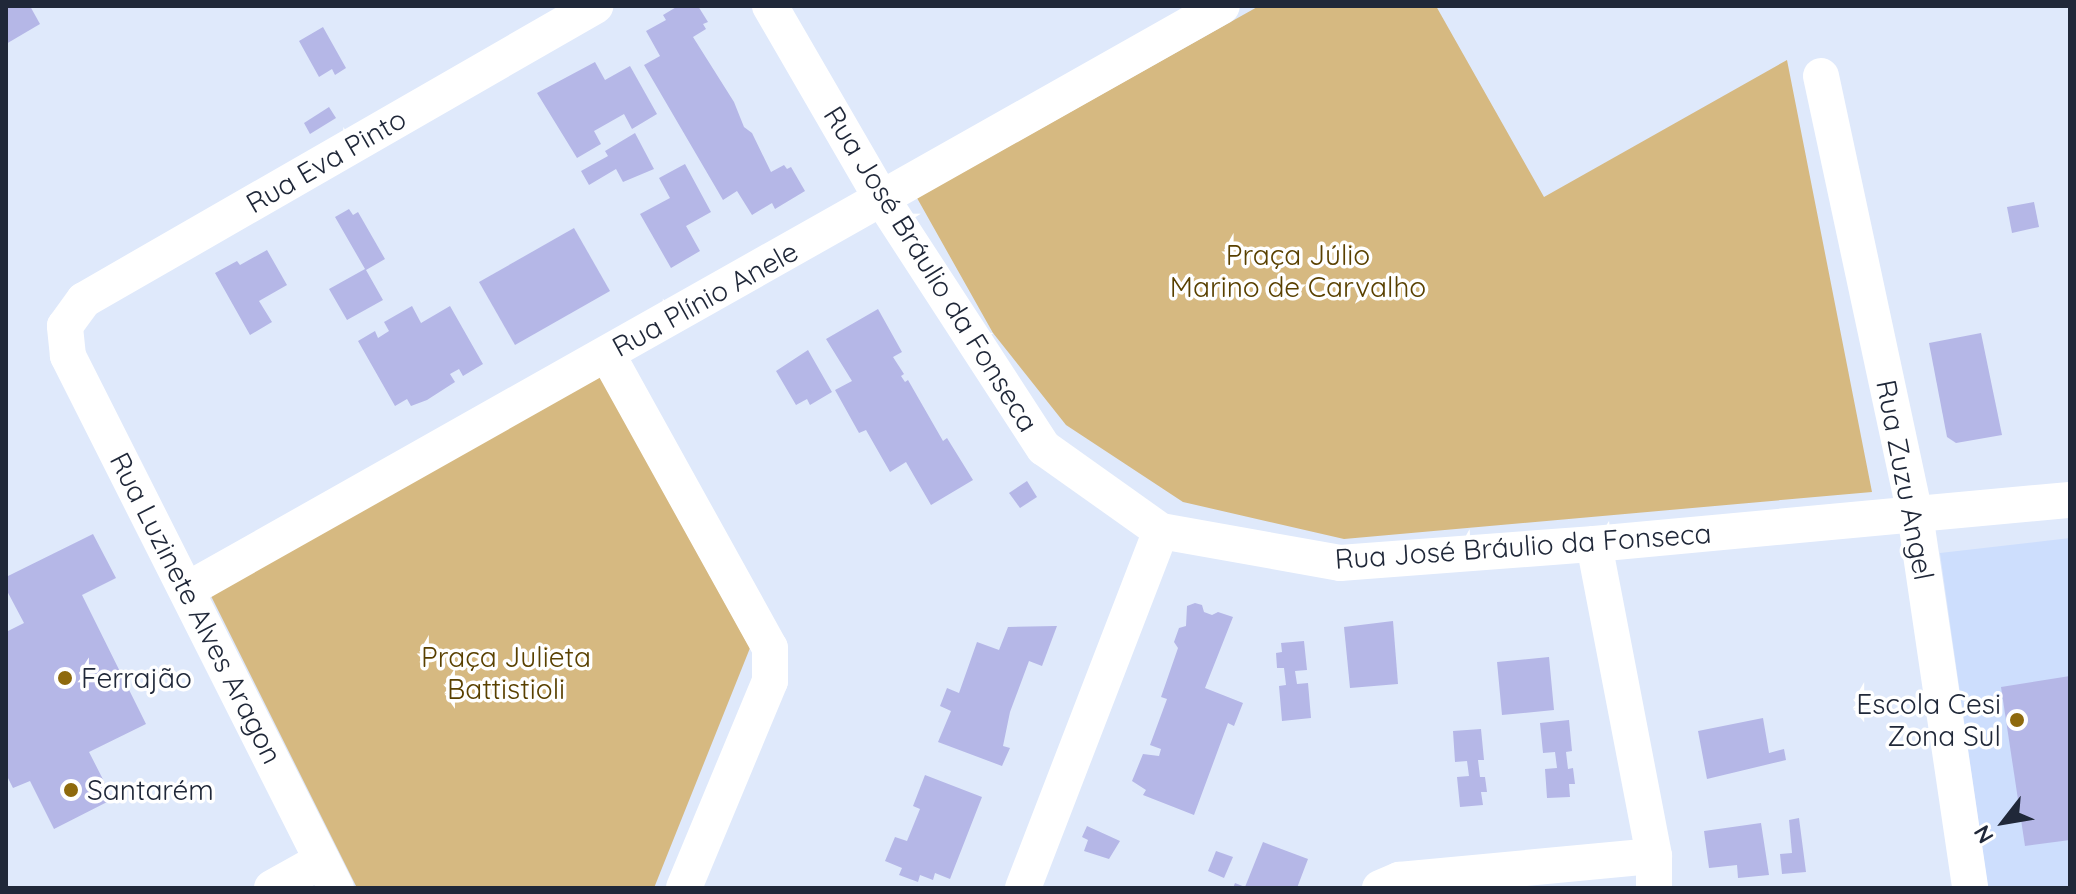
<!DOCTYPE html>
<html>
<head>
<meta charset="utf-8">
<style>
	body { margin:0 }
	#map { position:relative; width:2076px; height:894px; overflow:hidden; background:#dfe9fb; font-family:Quicksand,sans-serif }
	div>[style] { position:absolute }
	.built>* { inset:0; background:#cddefd }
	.green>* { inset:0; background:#d6b981 }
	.building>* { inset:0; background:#b5b7e7 }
	.minor>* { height:36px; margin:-18px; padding:0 18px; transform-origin:18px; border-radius:18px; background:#fff }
	.dots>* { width:22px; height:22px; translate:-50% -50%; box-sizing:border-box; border:4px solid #fff; border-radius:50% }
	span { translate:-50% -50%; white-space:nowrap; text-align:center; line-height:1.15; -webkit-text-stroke:7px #fff; paint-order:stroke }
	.street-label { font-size:28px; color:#202839 }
	.park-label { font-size:28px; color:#594000 }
	.poi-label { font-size:28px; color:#202839 }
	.left { translate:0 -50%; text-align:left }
	.right { translate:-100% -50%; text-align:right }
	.frame { position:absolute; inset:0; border:8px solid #202839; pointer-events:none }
	.north { position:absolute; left:1964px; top:782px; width:80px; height:80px; -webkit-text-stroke:6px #fff; paint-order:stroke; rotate:239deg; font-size:22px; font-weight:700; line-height:32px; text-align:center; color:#202839 }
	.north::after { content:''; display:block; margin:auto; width:28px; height:36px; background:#202839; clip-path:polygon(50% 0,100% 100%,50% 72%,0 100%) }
</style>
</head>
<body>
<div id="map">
	<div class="built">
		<div style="clip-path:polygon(2070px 538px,2070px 888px,1988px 888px,1940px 553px)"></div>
	</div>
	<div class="green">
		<div style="clip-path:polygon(1259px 6px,1436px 6px,1544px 197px,1787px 60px,1872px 492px,1344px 539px,1183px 502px,1066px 425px,993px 333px,917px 198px)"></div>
		<div style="clip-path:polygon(600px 377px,750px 648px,654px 888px,357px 888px,209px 592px)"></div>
	</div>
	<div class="building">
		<div style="clip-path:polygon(6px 6px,30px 6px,40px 24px,6px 44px)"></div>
		<div style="clip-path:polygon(678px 6px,698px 6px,708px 22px,703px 24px,706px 29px,693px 37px,734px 102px,744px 127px,752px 133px,771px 172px,784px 165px,787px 169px,791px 167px,805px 191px,775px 209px,772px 203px,752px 215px,737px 191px,723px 200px,644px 65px,660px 56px,646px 31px,666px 20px,663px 15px)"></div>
		<div style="clip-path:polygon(323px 27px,346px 68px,335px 75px,332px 69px,319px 77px,299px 41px)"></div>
		<div style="clip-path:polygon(595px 62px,605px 80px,630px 66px,657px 114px,632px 129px,624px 114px,594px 131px,601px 144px,577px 158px,537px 93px)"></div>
		<div style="clip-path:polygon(329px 107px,336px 118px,310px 134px,304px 123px)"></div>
		<div style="clip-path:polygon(635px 133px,654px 169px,623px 182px,616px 169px,589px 185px,581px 171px,608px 156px,605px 151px)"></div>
		<div style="clip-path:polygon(685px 164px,711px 212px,686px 226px,700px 251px,671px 268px,640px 214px,670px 198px,659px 178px)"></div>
		<div style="clip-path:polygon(2034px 202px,2039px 227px,2012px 233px,2007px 207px)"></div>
		<div style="clip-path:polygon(349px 209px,353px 215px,358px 212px,385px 259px,366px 270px,383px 300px,347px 320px,329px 289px,365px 269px,335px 217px)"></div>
		<div style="clip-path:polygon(574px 228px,610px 291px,515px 345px,479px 282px)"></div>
		<div style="clip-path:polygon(267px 250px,287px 285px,259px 301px,272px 322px,250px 335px,215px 273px,237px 261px,240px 265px)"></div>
		<div style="clip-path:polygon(412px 306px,421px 323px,450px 306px,483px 364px,463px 376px,459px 369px,450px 374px,455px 382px,427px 400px,411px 406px,407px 399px,395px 406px,358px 341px,375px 331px,378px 338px,389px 331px,384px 322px)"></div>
		<div style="clip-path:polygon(878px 309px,902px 352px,893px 357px,904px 374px,901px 376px,905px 382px,908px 380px,943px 441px,947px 438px,973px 480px,931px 505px,906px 462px,890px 472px,866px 430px,859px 433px,835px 390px,852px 381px,826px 339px)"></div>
		<div style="clip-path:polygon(1981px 333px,2002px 435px,1956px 443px,1947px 437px,1929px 343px)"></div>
		<div style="clip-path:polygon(808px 350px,832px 392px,810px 405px,807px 399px,796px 405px,776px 371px)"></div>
		<div style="clip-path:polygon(1027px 481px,1037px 497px,1020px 508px,1009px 493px)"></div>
		<div style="clip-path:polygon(93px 534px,116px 578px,82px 595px,146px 724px,89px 752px,113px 799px,54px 829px,30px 781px,13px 788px,6px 774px,6px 632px,24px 623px,6px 589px,6px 577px)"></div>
		<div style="clip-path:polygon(1195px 603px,1202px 605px,1204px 612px,1212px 615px,1218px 612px,1233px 617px,1205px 688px,1243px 703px,1234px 726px,1228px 723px,1194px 815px,1143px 795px,1146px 790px,1132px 781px,1143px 754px,1159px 756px,1161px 749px,1150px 745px,1167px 699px,1161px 697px,1178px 648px,1174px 642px,1179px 628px,1186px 626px,1187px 606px)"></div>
		<div style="clip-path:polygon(1393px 621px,1398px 684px,1350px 688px,1344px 627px)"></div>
		<div style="clip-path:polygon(1057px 626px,1042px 666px,1029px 661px,1010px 712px,1003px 746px,1010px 748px,1002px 766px,938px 742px,951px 711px,940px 706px,947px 688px,959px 693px,977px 642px,999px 650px,1008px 627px)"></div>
		<div style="clip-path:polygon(1304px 641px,1307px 670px,1295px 671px,1297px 684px,1308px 683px,1311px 718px,1282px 721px,1279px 686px,1286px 685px,1284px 668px,1277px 668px,1276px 653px,1282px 652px,1281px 643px)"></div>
		<div style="clip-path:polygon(1549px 657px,1554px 710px,1502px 715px,1497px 662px)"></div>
		<div style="clip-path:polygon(2070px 676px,2070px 840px,2025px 846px,2001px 687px)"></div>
		<div style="clip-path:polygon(1763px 718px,1769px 753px,1784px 749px,1786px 760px,1707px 779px,1698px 731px)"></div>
		<div style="clip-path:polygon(1569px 720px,1572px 751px,1566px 752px,1568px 769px,1573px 768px,1575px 784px,1569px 784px,1570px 797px,1547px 798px,1545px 769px,1557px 768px,1555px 752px,1543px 753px,1540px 723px)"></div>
		<div style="clip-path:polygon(1481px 729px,1484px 760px,1478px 760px,1480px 777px,1485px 777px,1487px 792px,1481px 792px,1483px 805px,1460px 807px,1457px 777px,1469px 776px,1467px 761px,1455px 762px,1453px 731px)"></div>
		<div style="clip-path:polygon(925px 775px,982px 797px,950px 879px,935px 873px,933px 880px,920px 875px,918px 882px,899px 875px,902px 868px,885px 861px,895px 837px,907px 841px,920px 809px,913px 806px)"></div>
		<div style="clip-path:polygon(1799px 818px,1806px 872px,1782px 874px,1780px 854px,1792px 853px,1789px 820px)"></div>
		<div style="clip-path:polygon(1761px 823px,1769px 875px,1738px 878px,1737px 865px,1709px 868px,1704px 831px)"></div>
		<div style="clip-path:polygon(1087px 826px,1120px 841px,1109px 859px,1084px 851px,1088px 840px,1082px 837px)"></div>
		<div style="clip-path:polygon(1263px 842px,1308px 859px,1297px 888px,1233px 888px,1235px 883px,1245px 887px)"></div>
		<div style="clip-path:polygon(1216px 851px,1233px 857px,1224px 878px,1208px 871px)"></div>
	</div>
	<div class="minor">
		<div style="left:770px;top:6px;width:223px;rotate:59.9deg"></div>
		<div style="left:882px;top:199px;width:297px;rotate:57deg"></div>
		<div style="left:1044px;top:448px;width:143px;rotate:35.4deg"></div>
		<div style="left:1161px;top:531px;width:182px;rotate:10.1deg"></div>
		<div style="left:1340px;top:563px;width:255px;rotate:-4.3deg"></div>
		<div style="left:1594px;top:544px;width:478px;rotate:-5.3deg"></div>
		<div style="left:1821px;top:76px;width:448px;rotate:77.9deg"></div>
		<div style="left:1915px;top:514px;width:378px;rotate:81.6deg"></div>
		<div style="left:607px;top:354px;width:336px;rotate:61deg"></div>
		<div style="left:770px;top:648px;width:33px;rotate:90deg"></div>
		<div style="left:770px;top:681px;width:224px;rotate:112.6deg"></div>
		<div style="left:1594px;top:544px;width:318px;rotate:79.1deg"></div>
		<div style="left:1654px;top:856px;width:32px;rotate:90deg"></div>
		<div style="left:187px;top:590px;width:1188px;rotate:-29.43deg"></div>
		<div style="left:272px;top:888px;width:57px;rotate:-29.2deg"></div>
		<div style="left:336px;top:888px;width:596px;rotate:-116.74deg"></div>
		<div style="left:68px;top:356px;width:30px;rotate:-96deg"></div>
		<div style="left:65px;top:326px;width:32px;rotate:-54deg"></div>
		<div style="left:84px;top:300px;width:590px;rotate:-29.91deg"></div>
		<div style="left:1023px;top:888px;width:383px;rotate:-68.9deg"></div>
		<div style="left:1380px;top:888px;width:21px;rotate:-23deg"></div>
		<div style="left:1399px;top:880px;width:256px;rotate:-5.4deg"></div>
	</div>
	<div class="dots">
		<div style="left:65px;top:678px;background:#8e690d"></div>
		<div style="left:2017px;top:720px;background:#8e690d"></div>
		<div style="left:71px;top:790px;background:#8e690d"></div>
	</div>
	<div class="street-label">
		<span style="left:326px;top:161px;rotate:-30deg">Rua Eva Pinto</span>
		<span style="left:931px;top:269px;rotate:58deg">Rua José Bráulio da Fonseca</span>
		<span style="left:705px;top:299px;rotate:-29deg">Rua Plínio Anele</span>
		<span style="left:1905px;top:480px;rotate:79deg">Rua Zuzu Angel</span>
		<span style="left:1523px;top:546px;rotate:-4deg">Rua José Bráulio da Fonseca</span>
		<span style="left:196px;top:608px;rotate:63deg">Rua Luzinete Alves Aragon</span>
	</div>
	<div class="park-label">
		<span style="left:1298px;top:271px">Praça Júlio<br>Marino de Carvalho</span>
		<span style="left:506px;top:673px">Praça Julieta<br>Battistioli</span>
	</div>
	<div class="poi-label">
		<span class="left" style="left:81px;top:678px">Ferrajão</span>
		<span class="right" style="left:2001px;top:720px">Escola Cesi<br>Zona Sul</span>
		<span class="left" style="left:87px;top:790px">Santarém</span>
	</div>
	<div class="frame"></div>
	<div class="north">N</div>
</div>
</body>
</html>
